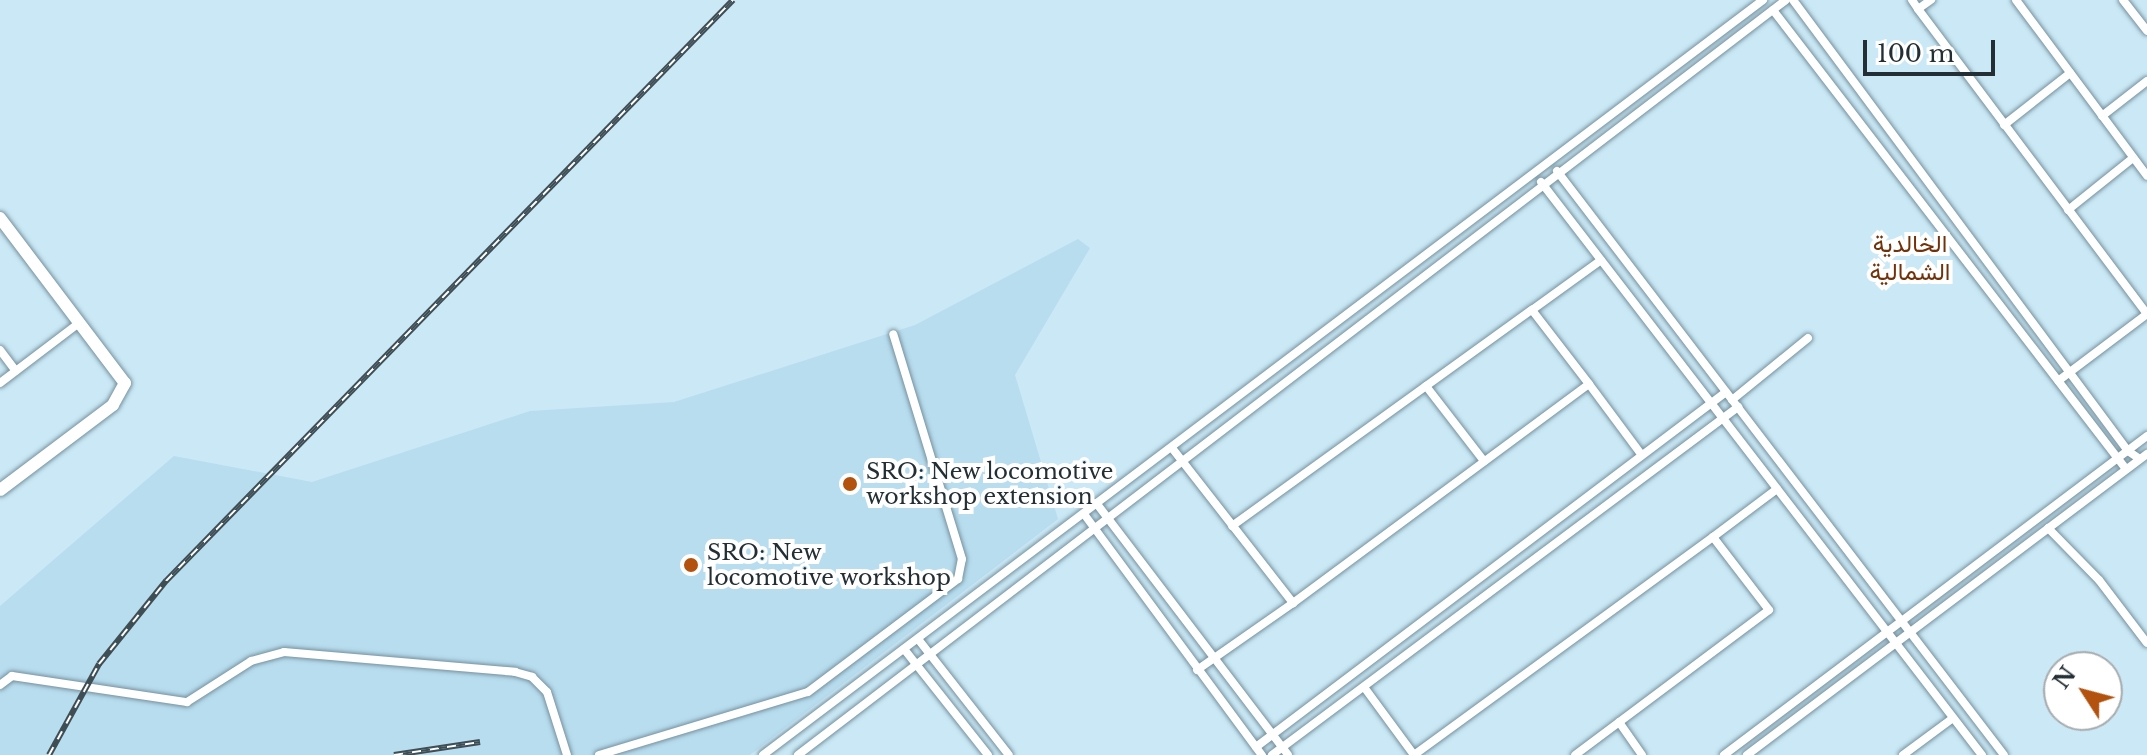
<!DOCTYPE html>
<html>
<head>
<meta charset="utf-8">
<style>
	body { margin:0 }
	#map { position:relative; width:2147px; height:755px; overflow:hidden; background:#cbe8f6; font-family:"Libre Baskerville",Vazirmatn,serif }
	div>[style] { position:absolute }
	.built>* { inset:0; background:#b8ddef }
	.roads { filter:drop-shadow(0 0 2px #76919e) drop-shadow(0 0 2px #76919e) }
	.street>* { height:8px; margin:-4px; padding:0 4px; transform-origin:4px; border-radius:4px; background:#fff }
	.secondary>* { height:12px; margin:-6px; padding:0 6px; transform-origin:6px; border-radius:6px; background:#fff }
	.rail>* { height:6px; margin-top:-3px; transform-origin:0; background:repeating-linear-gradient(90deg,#fff 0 9px,#3f4d54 0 18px); box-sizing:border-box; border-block:2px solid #3f4d54 }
	.dots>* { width:22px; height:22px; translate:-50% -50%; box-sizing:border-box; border:4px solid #fff; border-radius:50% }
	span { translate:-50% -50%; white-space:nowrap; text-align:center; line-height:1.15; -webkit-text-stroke:8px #fff; paint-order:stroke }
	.poi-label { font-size:22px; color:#242f35 }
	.left { translate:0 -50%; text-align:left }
	.neighbourhood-label { font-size:24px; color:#70320a }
	.north { position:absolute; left:2043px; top:651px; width:80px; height:80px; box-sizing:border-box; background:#fff; border:2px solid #a7acae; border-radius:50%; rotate:306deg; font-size:22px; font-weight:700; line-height:32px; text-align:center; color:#242f35 }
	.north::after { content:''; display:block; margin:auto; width:28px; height:36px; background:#b2520e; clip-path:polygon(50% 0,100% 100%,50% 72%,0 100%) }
	.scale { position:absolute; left:1863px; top:40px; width:132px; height:36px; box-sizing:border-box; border:4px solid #242f35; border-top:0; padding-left:10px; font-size:24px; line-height:28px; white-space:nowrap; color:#242f35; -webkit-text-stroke:6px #fff; paint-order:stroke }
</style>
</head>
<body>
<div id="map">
	<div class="built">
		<div style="clip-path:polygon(1078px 239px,1090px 248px,1015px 375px,1058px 519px,750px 755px,0 755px,0 606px,174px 456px,312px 482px,530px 411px,674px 402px,915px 325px)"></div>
	</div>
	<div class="roads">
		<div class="street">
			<div style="left:1793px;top:0;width:562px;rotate:53.4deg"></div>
			<div style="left:2128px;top:451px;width:14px;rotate:34deg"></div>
			<div style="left:1912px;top:0;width:11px;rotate:56deg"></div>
			<div style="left:1918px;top:9px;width:16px;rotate:-35deg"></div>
			<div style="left:2016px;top:0;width:219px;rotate:53.3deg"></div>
			<div style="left:2123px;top:0;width:39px;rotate:52deg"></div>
			<div style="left:1918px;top:9px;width:381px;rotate:53.1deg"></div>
			<div style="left:2147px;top:314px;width:111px;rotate:143deg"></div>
			<div style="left:1773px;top:10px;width:579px;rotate:52.44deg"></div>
			<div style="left:2102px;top:116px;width:57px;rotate:-37.9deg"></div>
			<div style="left:2004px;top:125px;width:84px;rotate:-38.2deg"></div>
			<div style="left:1557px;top:171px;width:735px;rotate:52.57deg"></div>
			<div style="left:1541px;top:182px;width:723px;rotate:52.42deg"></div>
			<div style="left:2068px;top:210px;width:83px;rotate:-38.7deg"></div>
			<div style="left:0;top:350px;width:26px;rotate:53deg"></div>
			<div style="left:0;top:383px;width:99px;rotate:-37.2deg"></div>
			<div style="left:1589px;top:384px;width:93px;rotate:-127.6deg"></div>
			<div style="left:1532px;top:310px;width:85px;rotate:-35.9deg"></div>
			<div style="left:1426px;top:386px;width:95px;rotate:52.3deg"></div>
			<div style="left:1732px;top:400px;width:98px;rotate:-39.2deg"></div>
			<div style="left:1172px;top:448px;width:197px;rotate:52deg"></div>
			<div style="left:1293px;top:603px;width:117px;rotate:145.1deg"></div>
			<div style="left:1097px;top:504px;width:315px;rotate:52.7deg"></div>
			<div style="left:1084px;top:514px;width:300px;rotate:53.6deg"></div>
			<div style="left:1232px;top:526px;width:370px;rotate:-35.8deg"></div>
			<div style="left:2048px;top:528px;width:73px;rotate:45.6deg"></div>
			<div style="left:2099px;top:580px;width:79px;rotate:52.7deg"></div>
			<div style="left:1713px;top:537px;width:80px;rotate:-36.9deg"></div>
			<div style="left:1293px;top:603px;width:368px;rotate:-36.5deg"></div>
			<div style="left:1589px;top:384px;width:87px;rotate:53.4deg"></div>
			<div style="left:918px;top:639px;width:147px;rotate:51.9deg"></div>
			<div style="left:904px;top:649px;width:135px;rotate:51.6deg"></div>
			<div style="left:0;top:685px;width:15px;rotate:-37deg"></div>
			<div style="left:12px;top:676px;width:177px;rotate:8.5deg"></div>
			<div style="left:187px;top:702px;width:76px;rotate:-32.6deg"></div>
			<div style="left:251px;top:661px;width:34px;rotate:-15deg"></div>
			<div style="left:284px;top:652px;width:232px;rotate:4.9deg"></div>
			<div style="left:515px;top:672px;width:18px;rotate:16deg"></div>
			<div style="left:532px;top:677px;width:21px;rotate:45deg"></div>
			<div style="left:547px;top:692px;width:66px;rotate:72.4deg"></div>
			<div style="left:1364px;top:687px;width:84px;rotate:53.7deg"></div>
			<div style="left:1619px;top:722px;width:40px;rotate:55.1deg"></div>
			<div style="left:1256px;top:747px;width:589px;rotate:-37.06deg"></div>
			<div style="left:599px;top:755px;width:218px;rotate:-16.8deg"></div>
			<div style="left:808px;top:692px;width:188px;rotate:-37deg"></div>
			<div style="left:958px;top:579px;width:20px;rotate:-79deg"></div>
			<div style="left:962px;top:559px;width:235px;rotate:-107deg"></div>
			<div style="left:763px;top:755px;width:1253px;rotate:-37.05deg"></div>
			<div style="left:798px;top:755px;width:1243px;rotate:-37.39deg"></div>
			<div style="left:1272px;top:755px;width:582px;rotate:-36.75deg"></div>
			<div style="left:1414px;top:755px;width:370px;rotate:-36.1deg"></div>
			<div style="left:1713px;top:537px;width:92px;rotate:52.5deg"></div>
			<div style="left:1769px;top:610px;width:242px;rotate:143.2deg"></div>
			<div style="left:1724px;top:755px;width:530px;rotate:-37.02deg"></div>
			<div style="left:1747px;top:755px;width:501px;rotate:-36.96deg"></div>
			<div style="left:1903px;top:755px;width:62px;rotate:-36.5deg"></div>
		</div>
		<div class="secondary">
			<div style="left:0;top:218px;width:207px;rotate:52.9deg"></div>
			<div style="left:125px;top:383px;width:25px;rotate:119deg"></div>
			<div style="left:113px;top:405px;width:141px;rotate:143deg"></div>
		</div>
	</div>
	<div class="rail">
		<div style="left:49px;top:755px;width:104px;rotate:-61.2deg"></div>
		<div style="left:99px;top:664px;width:107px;rotate:-51.1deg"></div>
		<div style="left:166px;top:581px;width:812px;rotate:-45.7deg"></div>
		<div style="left:394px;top:755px;width:87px;rotate:-8.6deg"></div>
	</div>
	<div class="dots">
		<div style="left:850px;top:484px;background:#b2520e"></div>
		<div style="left:691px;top:565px;background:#b2520e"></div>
	</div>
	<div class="poi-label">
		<span class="left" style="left:866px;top:484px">SRO: New locomotive<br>workshop extension</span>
		<span class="left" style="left:707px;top:565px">SRO: New<br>locomotive workshop</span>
	</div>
	<div class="neighbourhood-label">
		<span style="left:1910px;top:258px">الخالدية<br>الشمالية</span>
	</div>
	<div class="north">N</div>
	<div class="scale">100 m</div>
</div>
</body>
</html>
